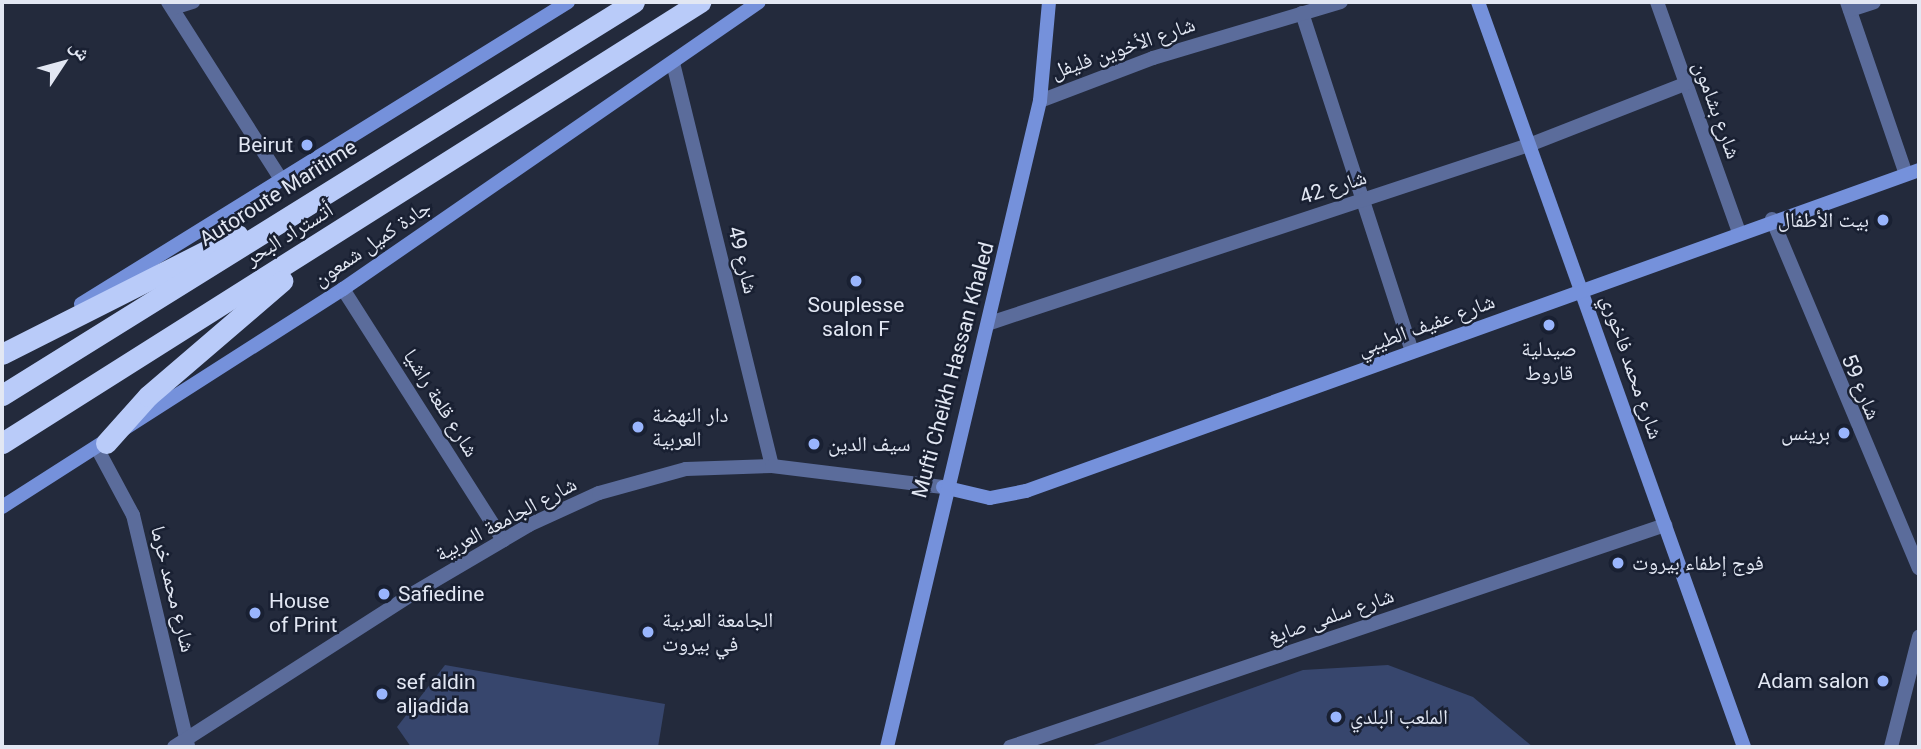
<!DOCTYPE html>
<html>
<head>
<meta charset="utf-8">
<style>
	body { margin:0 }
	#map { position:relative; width:1921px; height:749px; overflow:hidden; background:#232a3c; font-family:Roboto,"Noto Naskh Arabic",sans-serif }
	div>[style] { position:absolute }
	.green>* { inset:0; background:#37466d }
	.street>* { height:14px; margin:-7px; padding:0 7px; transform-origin:7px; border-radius:7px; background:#5b6c9b }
	.secondary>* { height:14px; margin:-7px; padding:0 7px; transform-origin:7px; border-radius:7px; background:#7591db }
	.highway>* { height:21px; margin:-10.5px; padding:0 10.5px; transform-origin:10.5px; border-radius:10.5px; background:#b9cbf9 }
	.dots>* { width:19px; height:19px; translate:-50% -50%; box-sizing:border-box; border:4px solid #192032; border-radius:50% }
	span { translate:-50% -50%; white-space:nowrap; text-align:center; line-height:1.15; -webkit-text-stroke:5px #192032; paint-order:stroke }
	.street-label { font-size:21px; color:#e2e7f3 }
	.poi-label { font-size:21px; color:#e2e7f3 }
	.right { translate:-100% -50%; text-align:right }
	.left { translate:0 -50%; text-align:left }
	.frame { position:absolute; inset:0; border:4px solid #e2e7f3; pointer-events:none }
	.north { position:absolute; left:28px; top:28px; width:70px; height:70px; -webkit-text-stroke:5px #192032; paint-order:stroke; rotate:54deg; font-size:19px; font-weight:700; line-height:28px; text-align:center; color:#e2e7f3 }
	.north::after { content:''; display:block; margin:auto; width:24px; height:32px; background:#e2e7f3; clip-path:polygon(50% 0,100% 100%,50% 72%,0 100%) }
</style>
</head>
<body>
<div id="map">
	<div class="green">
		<div style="clip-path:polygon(445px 665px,665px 704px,658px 747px,411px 747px,397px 727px)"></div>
		<div style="clip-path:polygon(1388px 665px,1473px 697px,1533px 747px,1088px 747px,1303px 670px)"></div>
	</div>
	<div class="street">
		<div style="left:168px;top:2px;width:212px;rotate:57.5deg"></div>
		<div style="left:1657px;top:2px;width:244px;rotate:70.4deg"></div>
		<div style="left:1847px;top:2px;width:182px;rotate:71.1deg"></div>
		<div style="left:173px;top:8px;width:21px;rotate:-17deg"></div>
		<div style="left:1850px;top:10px;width:25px;rotate:-18deg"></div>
		<div style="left:1302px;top:13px;width:356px;rotate:72deg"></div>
		<div style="left:673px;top:63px;width:415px;rotate:76.2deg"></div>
		<div style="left:1040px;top:101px;width:121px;rotate:-20.8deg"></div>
		<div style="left:1153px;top:58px;width:196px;rotate:-16.6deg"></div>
		<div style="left:1772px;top:219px;width:379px;rotate:67.2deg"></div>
		<div style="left:343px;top:289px;width:298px;rotate:57.5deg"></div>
		<div style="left:990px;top:323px;width:568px;rotate:-18.28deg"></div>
		<div style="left:1529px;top:145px;width:168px;rotate:-21.4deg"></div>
		<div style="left:97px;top:448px;width:76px;rotate:61.8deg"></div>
		<div style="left:133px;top:515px;width:237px;rotate:76.6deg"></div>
		<div style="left:174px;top:747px;width:283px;rotate:-32.7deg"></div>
		<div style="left:412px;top:594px;width:136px;rotate:-30.5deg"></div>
		<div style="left:529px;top:525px;width:77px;rotate:-24.6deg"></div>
		<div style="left:599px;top:493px;width:90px;rotate:-15.4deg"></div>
		<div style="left:686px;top:469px;width:86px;rotate:-2deg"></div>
		<div style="left:772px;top:466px;width:172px;rotate:7deg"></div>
		<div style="left:1010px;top:747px;width:692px;rotate:-18.72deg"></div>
		<div style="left:1891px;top:747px;width:114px;rotate:-75.7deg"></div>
	</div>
	<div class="secondary">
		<div style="left:1478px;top:2px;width:791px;rotate:70.35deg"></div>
		<div style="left:81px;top:304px;width:573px;rotate:-31.8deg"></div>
		<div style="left:943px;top:487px;width:48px;rotate:13.2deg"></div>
		<div style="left:990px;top:498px;width:37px;rotate:-11deg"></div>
		<div style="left:1026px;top:491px;width:949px;rotate:-19.77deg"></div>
		<div style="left:2px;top:507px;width:405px;rotate:-32.6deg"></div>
		<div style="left:343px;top:289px;width:505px;rotate:-34.6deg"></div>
		<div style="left:887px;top:747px;width:664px;rotate:-76.68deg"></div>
		<div style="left:1040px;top:101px;width:99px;rotate:-84.8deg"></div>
	</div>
	<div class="highway">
		<div style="left:2px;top:354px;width:264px;rotate:-26.8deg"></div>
		<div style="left:2px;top:395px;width:744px;rotate:-31.87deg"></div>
		<div style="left:2px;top:443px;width:826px;rotate:-32.28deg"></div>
		<div style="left:106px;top:443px;width:63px;rotate:-48.2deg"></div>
		<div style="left:148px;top:396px;width:177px;rotate:-40.6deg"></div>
	</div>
	<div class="dots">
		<div style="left:307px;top:145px;background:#99b5fd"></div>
		<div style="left:1883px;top:220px;background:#99b5fd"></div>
		<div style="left:856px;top:281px;background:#99b5fd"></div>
		<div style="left:1549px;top:325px;background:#99b5fd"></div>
		<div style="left:638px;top:427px;background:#99b5fd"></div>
		<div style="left:1844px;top:433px;background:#99b5fd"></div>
		<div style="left:814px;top:444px;background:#99b5fd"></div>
		<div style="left:1618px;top:563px;background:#99b5fd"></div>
		<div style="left:384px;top:594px;background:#99b5fd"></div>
		<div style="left:255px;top:613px;background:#99b5fd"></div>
		<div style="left:648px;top:632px;background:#99b5fd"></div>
		<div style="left:1883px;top:681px;background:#99b5fd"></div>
		<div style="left:382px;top:694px;background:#99b5fd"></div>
		<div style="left:1336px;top:717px;background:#99b5fd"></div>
	</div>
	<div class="street-label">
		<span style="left:1123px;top:48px;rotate:-19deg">شارع الأخوين فليفل</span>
		<span style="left:1717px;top:110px;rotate:70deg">شارع بشامون</span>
		<span style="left:1333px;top:187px;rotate:-18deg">شارع 42</span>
		<span style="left:278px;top:193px;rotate:-32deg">Autoroute Maritime</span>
		<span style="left:289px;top:234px;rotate:-32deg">أتستراد البحر</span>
		<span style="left:372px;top:243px;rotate:-34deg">جادة كميل شمعون</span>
		<span style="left:743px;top:260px;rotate:76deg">شارع 49</span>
		<span style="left:1426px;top:325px;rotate:-20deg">شارع عفيف الطيبي</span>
		<span style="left:1632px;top:367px;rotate:71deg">شارع محمد فاخوري</span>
		<span style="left:953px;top:370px;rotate:-75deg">Mufti Cheikh Hassan Khaled</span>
		<span style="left:1861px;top:387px;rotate:67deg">شارع 59</span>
		<span style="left:441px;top:403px;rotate:58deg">شارع قلعة راشيا</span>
		<span style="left:506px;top:519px;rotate:-28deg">شارع الجامعة العربية</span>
		<span style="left:173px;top:589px;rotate:76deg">شارع محمد خرما</span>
		<span style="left:1331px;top:616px;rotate:-19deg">شارع سلمى صايغ</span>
	</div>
	<div class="poi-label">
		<span class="right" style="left:293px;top:145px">Beirut</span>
		<span class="right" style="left:1869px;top:220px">بيت الأطفال</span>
		<span style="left:856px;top:317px">Souplesse<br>salon F</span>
		<span style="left:1549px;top:361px">صيدلية<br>قاروط</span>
		<span class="left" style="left:652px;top:427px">دار النهضة<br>العربية</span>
		<span class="right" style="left:1830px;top:433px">برينس</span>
		<span class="left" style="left:828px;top:444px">سيف الدين</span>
		<span class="left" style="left:1632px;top:563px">فوج إطفاء بيروت</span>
		<span class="left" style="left:398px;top:594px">Safiedine</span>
		<span class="left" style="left:269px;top:613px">House<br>of Print</span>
		<span class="left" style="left:662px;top:632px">الجامعة العربية<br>في بيروت</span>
		<span class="right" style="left:1869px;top:681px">Adam salon</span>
		<span class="left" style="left:396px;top:694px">sef aldin<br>aljadida</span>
		<span class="left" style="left:1350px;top:717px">الملعب البلدي</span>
	</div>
	<div class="frame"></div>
	<div class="north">ش</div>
</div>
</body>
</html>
